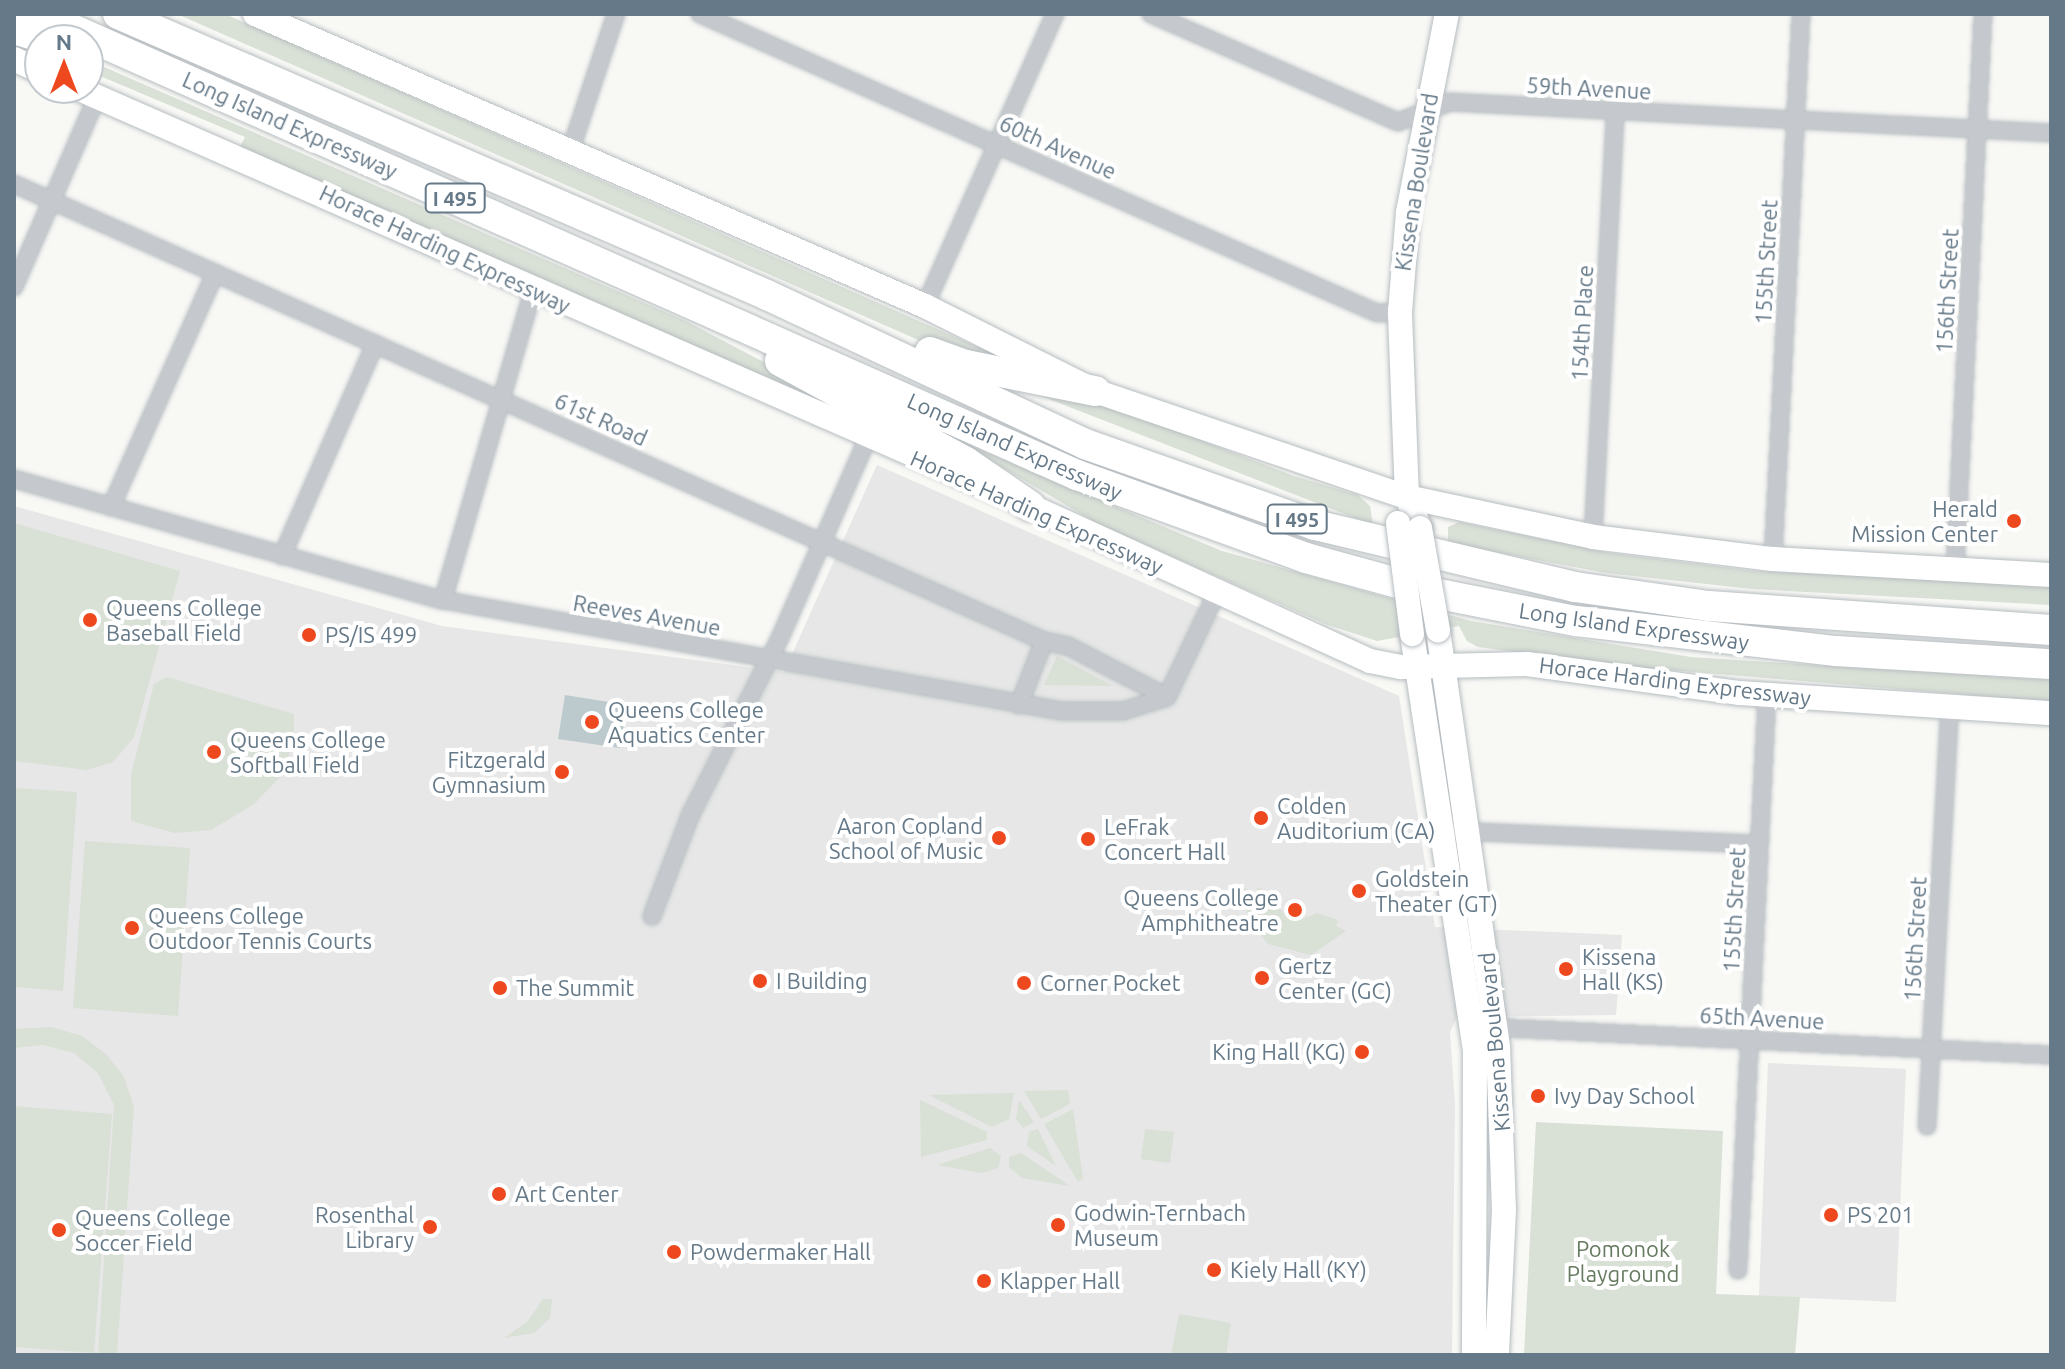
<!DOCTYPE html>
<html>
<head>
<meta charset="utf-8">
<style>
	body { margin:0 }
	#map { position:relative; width:2065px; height:1369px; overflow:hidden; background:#f8f8f5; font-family:Ubuntu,sans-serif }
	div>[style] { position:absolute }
	.built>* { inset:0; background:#e6e7e6 }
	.green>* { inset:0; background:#d9e0d6 }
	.water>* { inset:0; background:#bcc9cd }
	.roads { filter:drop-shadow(0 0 2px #b7bdc1) drop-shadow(0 0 2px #b7bdc1) }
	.street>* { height:16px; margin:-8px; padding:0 8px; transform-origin:8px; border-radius:8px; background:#c5c9cd }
	.secondary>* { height:24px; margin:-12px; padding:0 12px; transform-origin:12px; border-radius:12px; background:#fff }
	.highway>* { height:30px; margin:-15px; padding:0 15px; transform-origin:15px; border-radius:15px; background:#fff }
	.bridges { filter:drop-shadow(0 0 2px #b7bdc1) drop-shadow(0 0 2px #b7bdc1) }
	.secondary-bridge>* { height:24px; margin:-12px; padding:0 12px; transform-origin:12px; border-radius:12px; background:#fff }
	.dots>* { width:22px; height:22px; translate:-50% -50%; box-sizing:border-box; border:4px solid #fff; border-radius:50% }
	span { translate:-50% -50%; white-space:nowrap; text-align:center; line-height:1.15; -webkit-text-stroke:8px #fff; paint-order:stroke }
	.shield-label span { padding:2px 6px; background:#fff; border:2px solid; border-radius:6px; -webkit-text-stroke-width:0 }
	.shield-label { font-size:20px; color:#657988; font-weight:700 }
	.street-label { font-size:22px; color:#657988 }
	.poi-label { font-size:22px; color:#657988 }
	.right { translate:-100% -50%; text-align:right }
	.left { translate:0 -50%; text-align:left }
	.park-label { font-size:22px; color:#667a60 }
	.frame { position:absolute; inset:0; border:16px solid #657988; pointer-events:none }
	.north { position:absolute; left:24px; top:24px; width:80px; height:80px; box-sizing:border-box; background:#fff; border:2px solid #c1c9cf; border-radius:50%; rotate:0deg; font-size:22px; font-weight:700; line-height:32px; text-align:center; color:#657988 }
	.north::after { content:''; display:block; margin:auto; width:28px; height:36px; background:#ee491e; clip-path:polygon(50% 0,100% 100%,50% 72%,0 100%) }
</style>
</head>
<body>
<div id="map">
	<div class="built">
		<div style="clip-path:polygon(877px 465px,1399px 696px,1435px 927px,1622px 935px,1616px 1015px,1457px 1017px,1450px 1032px,1455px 1104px,1452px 1355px,14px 1355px,14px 506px,442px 626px,784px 672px)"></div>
		<div style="clip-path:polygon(1768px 1063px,1906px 1069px,1896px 1302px,1759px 1296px)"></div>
	</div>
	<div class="green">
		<div style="clip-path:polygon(177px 14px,225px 14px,998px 356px,995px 361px,950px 354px)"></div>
		<div style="clip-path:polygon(88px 60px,686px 321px,864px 415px,861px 421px,240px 147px,245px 137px,88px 71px)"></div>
		<div style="clip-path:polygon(1023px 389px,1098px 401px,1294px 476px,1358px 495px,1370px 506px,1373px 525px)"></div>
		<div style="clip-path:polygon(954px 439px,1222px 551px,1471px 621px,1691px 657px,2051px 680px,2051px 702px,1623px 666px,1478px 647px,1467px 641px,1459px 626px,1377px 641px,1325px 624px,1098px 524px)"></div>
		<div style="clip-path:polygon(1459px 522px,1610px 553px,1755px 571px,2051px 585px,2051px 605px,1752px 589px,1606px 573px,1448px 543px,1448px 527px)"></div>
		<div style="clip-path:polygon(14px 523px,180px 571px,134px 737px,113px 762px,87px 770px,14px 761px)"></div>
		<div style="clip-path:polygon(1057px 656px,1113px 686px,1044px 685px)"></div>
		<div style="clip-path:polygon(167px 677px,294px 714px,294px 742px,280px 777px,254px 804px,211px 830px,175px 833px,131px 821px,131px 775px,154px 684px)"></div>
		<div style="clip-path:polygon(14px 788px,77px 792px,63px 991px,14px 987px)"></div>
		<div style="clip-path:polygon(85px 841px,190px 848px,178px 1016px,73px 1008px)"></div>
		<div style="clip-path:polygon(1258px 887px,1276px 896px,1278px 907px,1287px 916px,1300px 920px,1317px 913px,1338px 920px,1336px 926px,1346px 931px,1311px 955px,1268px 944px,1248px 918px,1244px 900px,1244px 888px,1256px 893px)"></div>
		<div style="clip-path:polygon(51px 1027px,82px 1036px,107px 1055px,124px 1077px,134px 1107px,117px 1355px,98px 1355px,114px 1105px,98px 1073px,74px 1053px,43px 1045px,14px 1048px,14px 1029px)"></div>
		<div style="clip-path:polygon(1068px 1090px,1070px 1104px,1041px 1119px,1024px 1091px)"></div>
		<div style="clip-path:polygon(1014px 1093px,1009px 1119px,992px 1127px,929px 1095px)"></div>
		<div style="clip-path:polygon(920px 1100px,987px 1132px,987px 1140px,921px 1157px)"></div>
		<div style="clip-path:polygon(1019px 1100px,1034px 1122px,1023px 1128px,1016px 1119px)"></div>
		<div style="clip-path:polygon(14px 1106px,112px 1114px,94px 1353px,14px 1347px)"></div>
		<div style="clip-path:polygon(1073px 1109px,1083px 1178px,1078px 1182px,1044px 1124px)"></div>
		<div style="clip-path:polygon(1536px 1122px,1723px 1131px,1716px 1294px,1800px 1297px,1795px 1355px,1524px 1355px)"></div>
		<div style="clip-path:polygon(1038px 1129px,1056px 1166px,1027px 1146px,1029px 1132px)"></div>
		<div style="clip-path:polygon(1145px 1129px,1174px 1132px,1170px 1163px,1141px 1159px)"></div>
		<div style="clip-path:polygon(990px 1148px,1001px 1156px,998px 1168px,982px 1173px,937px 1165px)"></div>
		<div style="clip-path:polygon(1021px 1153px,1070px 1186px,1022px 1178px,1009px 1167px,1009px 1157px)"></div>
		<div style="clip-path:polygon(543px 1299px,552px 1299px,550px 1318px,534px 1333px,504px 1338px,527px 1322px)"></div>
		<div style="clip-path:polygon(1179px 1314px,1231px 1323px,1226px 1355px,1171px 1355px)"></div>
	</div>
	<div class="water">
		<div style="clip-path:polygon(565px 695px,627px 705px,620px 748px,558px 739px)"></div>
	</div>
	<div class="roads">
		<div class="street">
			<div style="left:700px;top:14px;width:740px;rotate:23.83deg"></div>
			<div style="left:1377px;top:313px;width:23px;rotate:-2deg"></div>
			<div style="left:1151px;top:14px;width:270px;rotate:23.6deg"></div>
			<div style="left:1398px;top:122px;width:56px;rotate:-21deg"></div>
			<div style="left:1450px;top:102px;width:602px;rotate:2.95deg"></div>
			<div style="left:571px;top:149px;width:142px;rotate:-71.6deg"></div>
			<div style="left:14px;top:184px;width:1127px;rotate:23.93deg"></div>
			<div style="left:1044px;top:641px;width:25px;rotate:12deg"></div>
			<div style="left:1068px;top:646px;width:111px;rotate:27.3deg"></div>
			<div style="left:14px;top:287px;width:207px;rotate:-66.4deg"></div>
			<div style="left:925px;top:306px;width:320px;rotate:-66deg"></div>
			<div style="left:14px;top:479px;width:446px;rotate:15.8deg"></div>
			<div style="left:443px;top:600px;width:629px;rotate:10.17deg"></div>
			<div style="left:1062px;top:711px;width:61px"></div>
			<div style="left:1123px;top:711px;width:46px;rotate:-17.7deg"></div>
			<div style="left:1167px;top:697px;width:116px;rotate:-64.5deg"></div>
			<div style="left:111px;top:507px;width:256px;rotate:-66deg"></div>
			<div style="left:1593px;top:537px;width:427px;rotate:-87deg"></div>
			<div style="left:282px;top:556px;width:232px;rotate:-66.3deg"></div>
			<div style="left:1773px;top:559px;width:546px;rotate:-87.06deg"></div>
			<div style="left:1955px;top:570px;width:557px;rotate:-87.12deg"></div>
			<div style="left:443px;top:600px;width:323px;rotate:-73.8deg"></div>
			<div style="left:1019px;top:705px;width:69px;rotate:-68.7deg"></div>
			<div style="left:1457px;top:831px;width:302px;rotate:2.5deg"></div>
			<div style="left:652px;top:916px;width:107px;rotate:-69.2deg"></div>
			<div style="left:690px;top:816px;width:199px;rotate:-63.2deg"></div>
			<div style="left:780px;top:638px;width:219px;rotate:-66.3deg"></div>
			<div style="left:1485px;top:1027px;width:567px;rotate:2.83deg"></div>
			<div style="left:1927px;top:1126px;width:421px;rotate:-86.9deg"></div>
			<div style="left:1738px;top:1270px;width:576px;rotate:-87.11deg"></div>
		</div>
		<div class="secondary">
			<div style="left:255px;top:14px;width:731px;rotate:23.55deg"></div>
			<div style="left:925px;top:306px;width:190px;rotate:26.6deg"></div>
			<div style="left:1095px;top:391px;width:330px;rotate:18.8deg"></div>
			<div style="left:1407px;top:497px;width:190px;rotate:12.1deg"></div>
			<div style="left:1593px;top:537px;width:181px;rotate:7deg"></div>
			<div style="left:1773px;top:559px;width:278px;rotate:3.3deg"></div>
			<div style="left:14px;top:59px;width:29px;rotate:25deg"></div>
			<div style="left:77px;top:88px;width:1041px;rotate:23.68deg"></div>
			<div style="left:1030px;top:506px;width:374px;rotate:24.5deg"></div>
			<div style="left:1370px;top:661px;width:32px;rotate:11deg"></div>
			<div style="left:1401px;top:667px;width:126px;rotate:-1.4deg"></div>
			<div style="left:1527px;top:664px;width:215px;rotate:7.8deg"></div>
			<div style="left:1740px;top:693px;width:312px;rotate:3.7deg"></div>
			<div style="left:1420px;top:528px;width:34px;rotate:-113deg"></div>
			<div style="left:1407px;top:497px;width:185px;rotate:-92.2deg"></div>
			<div style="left:1400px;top:312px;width:100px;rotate:-85.4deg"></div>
			<div style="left:1408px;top:212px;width:202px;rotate:-78.9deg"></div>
			<div style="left:1438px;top:630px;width:421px;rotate:81.8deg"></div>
			<div style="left:1498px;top:1047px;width:163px;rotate:87.9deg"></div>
			<div style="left:1504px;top:1210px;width:145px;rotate:92.8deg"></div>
			<div style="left:1412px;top:634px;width:423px;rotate:81.4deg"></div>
			<div style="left:1475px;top:1052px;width:303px;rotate:90.2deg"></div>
		</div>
		<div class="highway">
			<div style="left:38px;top:14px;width:1137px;rotate:23.93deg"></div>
			<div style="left:1077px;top:475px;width:244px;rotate:19.9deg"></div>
			<div style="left:1306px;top:558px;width:133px;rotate:15.3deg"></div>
			<div style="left:1434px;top:593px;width:145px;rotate:11.2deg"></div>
			<div style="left:1576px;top:621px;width:262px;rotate:6.6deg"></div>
			<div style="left:1836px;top:651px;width:215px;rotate:3.5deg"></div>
			<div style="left:118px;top:14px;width:707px;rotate:23.41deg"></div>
			<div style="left:767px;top:295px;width:351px;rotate:25.1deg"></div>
			<div style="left:1085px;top:444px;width:244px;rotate:19.4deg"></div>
			<div style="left:1315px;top:525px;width:267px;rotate:13.4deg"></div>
			<div style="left:1575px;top:587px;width:135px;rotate:8.1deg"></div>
			<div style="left:1709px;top:606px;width:343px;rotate:4deg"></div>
			<div style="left:14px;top:29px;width:37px;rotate:17deg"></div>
			<div style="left:930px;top:352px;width:38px;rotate:20deg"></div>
			<div style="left:966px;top:365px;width:132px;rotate:11.4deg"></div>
			<div style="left:780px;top:361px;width:212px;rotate:28.5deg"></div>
			<div style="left:966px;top:462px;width:78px;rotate:34.5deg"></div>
		</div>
	</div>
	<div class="bridges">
		<div class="secondary-bridge">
			<div style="left:1398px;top:523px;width:112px;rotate:82.8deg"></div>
			<div style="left:1420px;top:528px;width:104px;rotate:80deg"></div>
		</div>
	</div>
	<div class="dots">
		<div style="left:2014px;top:521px;background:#ee491e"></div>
		<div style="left:90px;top:620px;background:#ee491e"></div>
		<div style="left:309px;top:635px;background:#ee491e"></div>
		<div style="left:592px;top:722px;background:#ee491e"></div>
		<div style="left:214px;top:752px;background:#ee491e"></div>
		<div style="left:562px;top:772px;background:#ee491e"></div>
		<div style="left:1261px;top:818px;background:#ee491e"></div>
		<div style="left:999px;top:838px;background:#ee491e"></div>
		<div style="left:1088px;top:839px;background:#ee491e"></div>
		<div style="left:1359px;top:891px;background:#ee491e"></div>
		<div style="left:1295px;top:910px;background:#ee491e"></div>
		<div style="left:132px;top:928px;background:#ee491e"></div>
		<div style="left:1566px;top:969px;background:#ee491e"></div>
		<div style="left:1262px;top:978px;background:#ee491e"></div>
		<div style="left:760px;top:981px;background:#ee491e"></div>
		<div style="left:1024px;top:983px;background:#ee491e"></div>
		<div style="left:500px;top:988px;background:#ee491e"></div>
		<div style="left:1362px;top:1052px;background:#ee491e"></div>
		<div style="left:1538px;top:1096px;background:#ee491e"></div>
		<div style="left:499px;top:1194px;background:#ee491e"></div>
		<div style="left:1831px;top:1215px;background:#ee491e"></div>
		<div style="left:1058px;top:1225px;background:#ee491e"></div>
		<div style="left:430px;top:1227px;background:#ee491e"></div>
		<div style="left:59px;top:1230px;background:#ee491e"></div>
		<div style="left:674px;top:1252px;background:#ee491e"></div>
		<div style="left:1214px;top:1270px;background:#ee491e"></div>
		<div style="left:984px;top:1281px;background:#ee491e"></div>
	</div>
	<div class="shield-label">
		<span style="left:455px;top:198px">I 495</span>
		<span style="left:1297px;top:519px">I 495</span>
	</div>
	<div class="street-label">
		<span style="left:1589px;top:88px;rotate:3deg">59th Avenue</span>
		<span style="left:290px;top:125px;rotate:24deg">Long Island Expressway</span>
		<span style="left:1058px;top:147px;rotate:24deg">60th Avenue</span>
		<span style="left:1416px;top:182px;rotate:-81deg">Kissena Boulevard</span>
		<span style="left:445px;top:249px;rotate:25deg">Horace Harding Expressway</span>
		<span style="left:1766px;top:262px;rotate:-87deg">155th Street</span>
		<span style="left:1947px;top:291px;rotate:-87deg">156th Street</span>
		<span style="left:1582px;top:323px;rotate:-87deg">154th Place</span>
		<span style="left:601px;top:419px;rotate:24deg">61st Road</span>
		<span style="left:1015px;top:446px;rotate:24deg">Long Island Expressway</span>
		<span style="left:1037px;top:512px;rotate:24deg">Horace Harding Expressway</span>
		<span style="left:647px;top:615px;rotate:10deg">Reeves Avenue</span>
		<span style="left:1634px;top:626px;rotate:8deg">Long Island Expressway</span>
		<span style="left:1675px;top:681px;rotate:7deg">Horace Harding Expressway</span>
		<span style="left:1734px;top:910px;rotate:-87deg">155th Street</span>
		<span style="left:1915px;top:939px;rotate:-87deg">156th Street</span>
		<span style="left:1762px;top:1018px;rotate:3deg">65th Avenue</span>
		<span style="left:1494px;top:1042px;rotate:-95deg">Kissena Boulevard</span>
	</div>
	<div class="poi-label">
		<span class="right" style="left:1998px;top:521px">Herald<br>Mission Center</span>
		<span class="left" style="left:106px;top:620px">Queens College<br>Baseball Field</span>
		<span class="left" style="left:325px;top:635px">PS/IS 499</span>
		<span class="left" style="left:608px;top:722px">Queens College<br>Aquatics Center</span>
		<span class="left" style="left:230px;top:752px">Queens College<br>Softball Field</span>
		<span class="right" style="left:546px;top:772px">Fitzgerald<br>Gymnasium</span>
		<span class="left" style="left:1277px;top:818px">Colden<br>Auditorium (CA)</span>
		<span class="right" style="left:983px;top:838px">Aaron Copland<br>School of Music</span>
		<span class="left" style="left:1104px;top:839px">LeFrak<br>Concert Hall</span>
		<span class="left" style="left:1375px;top:891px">Goldstein<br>Theater (GT)</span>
		<span class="right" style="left:1279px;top:910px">Queens College<br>Amphitheatre</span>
		<span class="left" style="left:148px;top:928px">Queens College<br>Outdoor Tennis Courts</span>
		<span class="left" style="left:1582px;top:969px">Kissena<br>Hall (KS)</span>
		<span class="left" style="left:1278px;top:978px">Gertz<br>Center (GC)</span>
		<span class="left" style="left:776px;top:981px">I Building</span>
		<span class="left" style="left:1040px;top:983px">Corner Pocket</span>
		<span class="left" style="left:516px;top:988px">The Summit</span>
		<span class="right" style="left:1346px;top:1052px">King Hall (KG)</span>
		<span class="left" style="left:1554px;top:1096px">Ivy Day School</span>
		<span class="left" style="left:515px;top:1194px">Art Center</span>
		<span class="left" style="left:1074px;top:1225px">Godwin-Ternbach<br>Museum</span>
		<span class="right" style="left:414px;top:1227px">Rosenthal<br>Library</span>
		<span class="left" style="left:1847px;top:1215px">PS 201</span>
		<span class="left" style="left:75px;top:1230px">Queens College<br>Soccer Field</span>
		<span class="left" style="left:690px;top:1252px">Powdermaker Hall</span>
		<span class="left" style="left:1230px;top:1270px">Kiely Hall (KY)</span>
		<span class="left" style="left:1000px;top:1281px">Klapper Hall</span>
	</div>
	<div class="park-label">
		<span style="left:1623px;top:1261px">Pomonok<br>Playground</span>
	</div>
	<div class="frame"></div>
	<div class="north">N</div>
</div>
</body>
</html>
